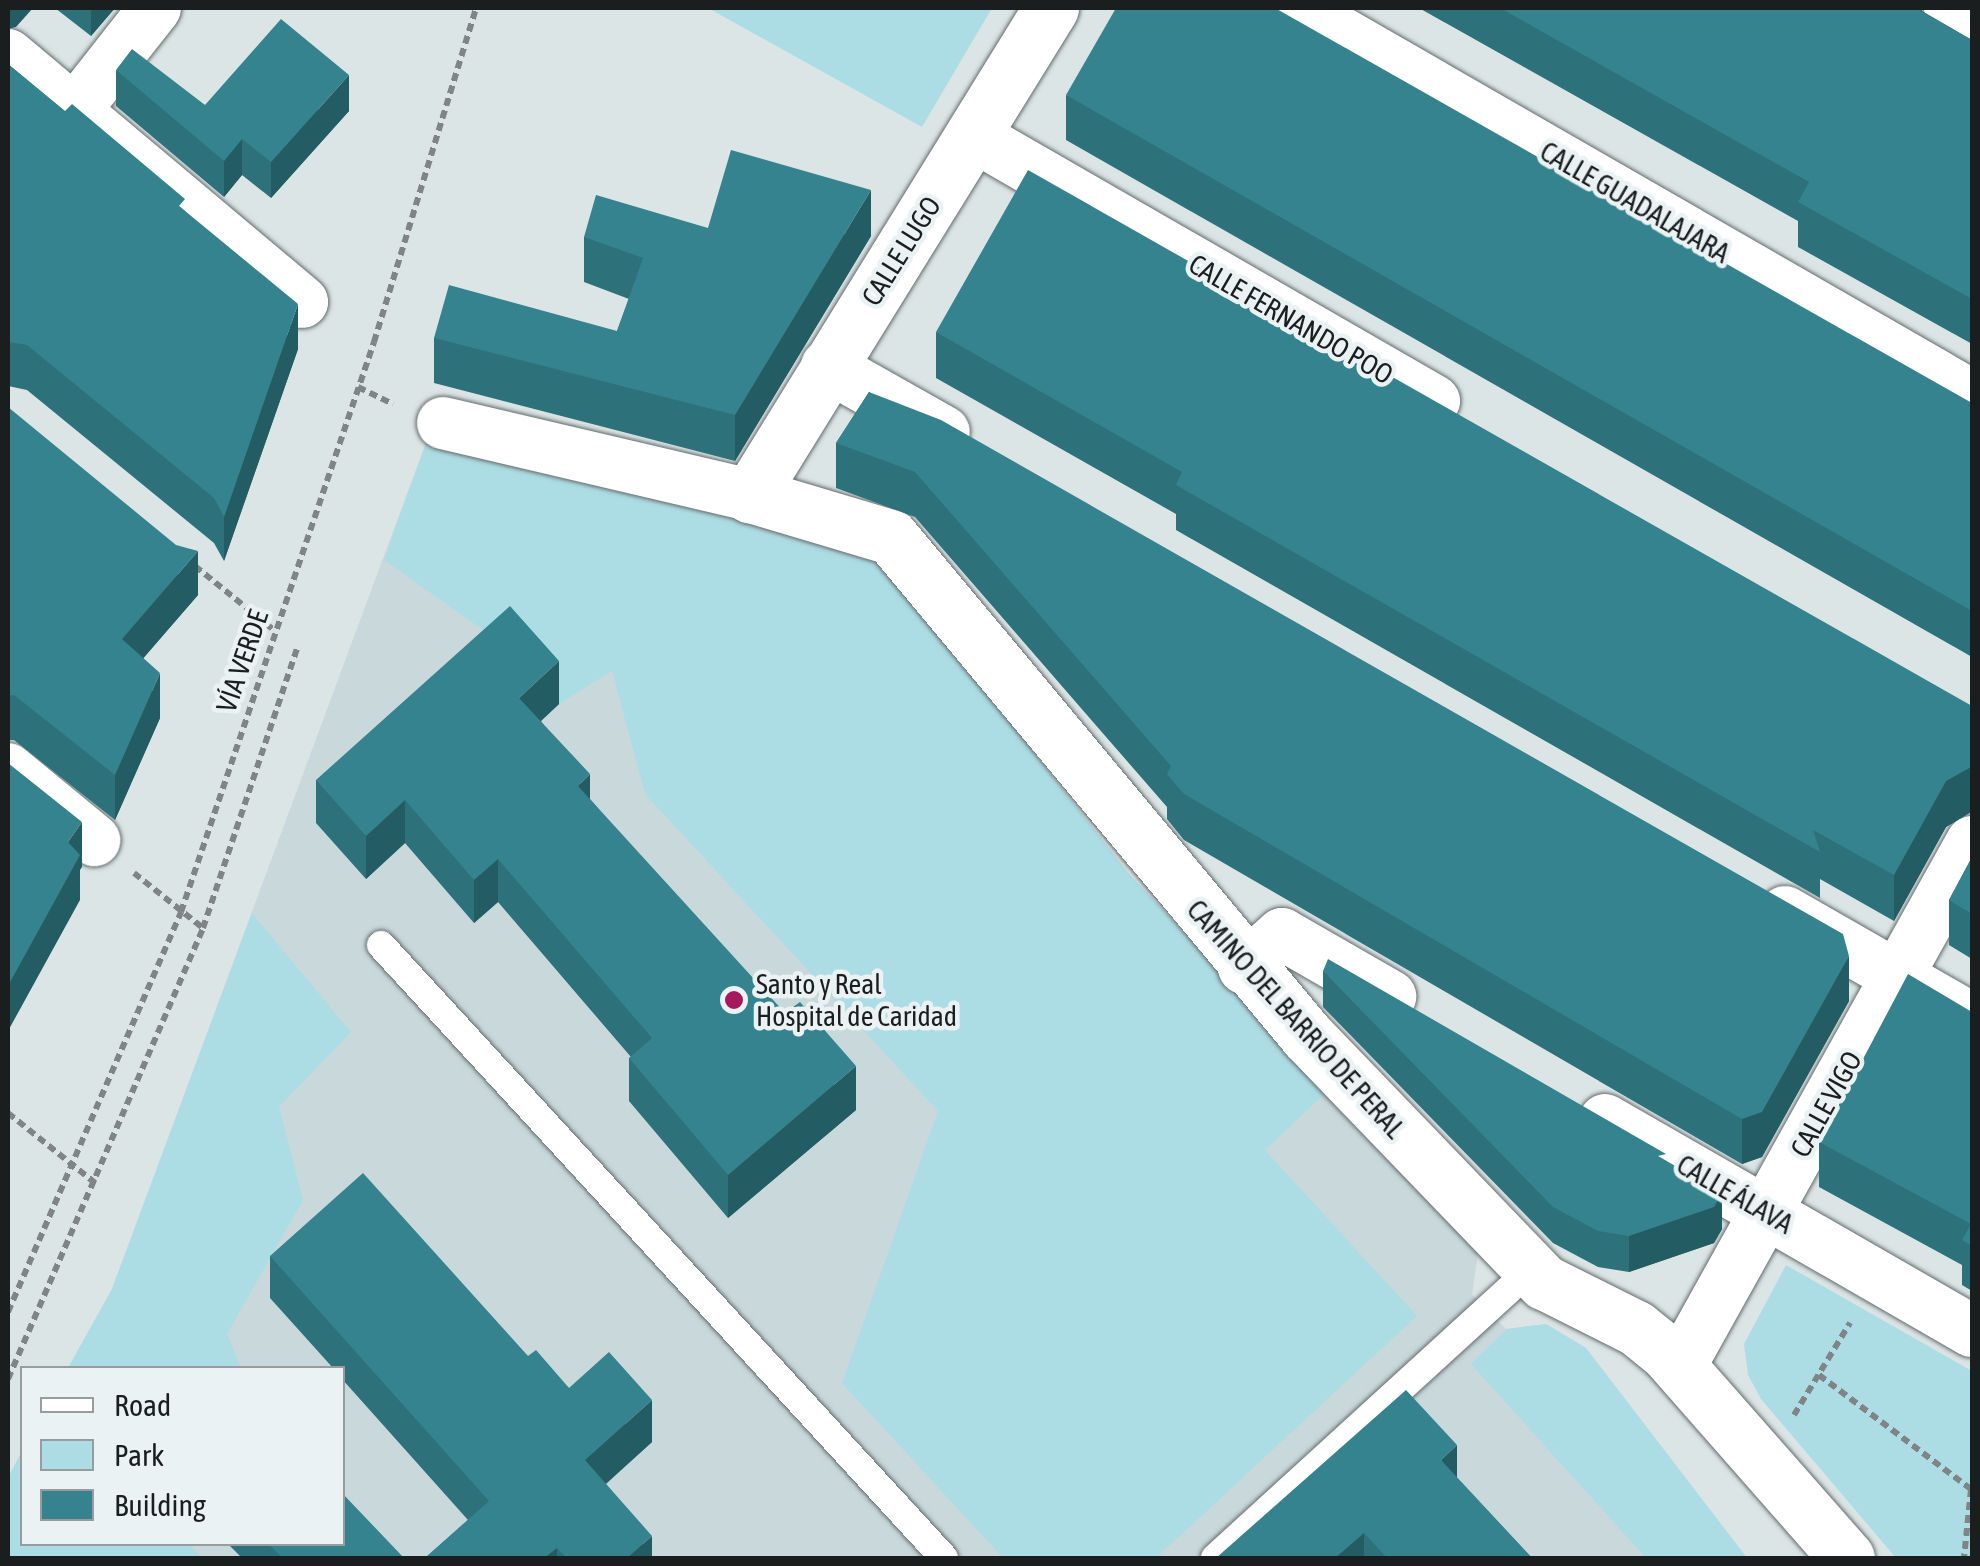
<!DOCTYPE html>
<html>
<head>
<meta charset="utf-8">
<style>
	body { margin:0 }
	#map { position:relative; width:1980px; height:1566px; overflow:hidden; background:#dce5e6; font-family:"Asap Condensed",sans-serif }
	div>[style] { position:absolute }
	.built>* { inset:0; background:#c8d8db }
	.green>* { inset:0; background:#addde4 }
	.path>* { height:6px; margin-top:-3px; transform-origin:0; background:repeating-linear-gradient(90deg,#7f8586 0 8px,transparent 0 13px) }
	.roads { filter:drop-shadow(0 0 2px #646b6d) drop-shadow(0 0 2px #646b6d) }
	.lane>* { height:28px; margin:-14px; padding:0 14px; transform-origin:14px; border-radius:14px; background:#fff }
	.street>* { height:52px; margin:-26px; padding:0 26px; transform-origin:26px; border-radius:26px; background:#fff }
	.secondary>* { height:55px; margin:-27.5px; padding:0 27.5px; transform-origin:27.5px; border-radius:27.5px; background:#fff }
	.wall>* { inset:0; background:#2d717a }
	.shaded-wall>* { inset:0; background:#245c63 }
	.building>* { inset:0; background:#34838e }
	.dots>* { width:28px; height:28px; translate:-50% -50%; box-sizing:border-box; border:5px solid #eaf2f3; border-radius:50% }
	span { translate:-50% -50%; white-space:nowrap; text-align:center; line-height:1.15; -webkit-text-stroke:9px #eaf2f3; paint-order:stroke }
	.street-label { font-size:28px; color:#1b1e1f }
	.poi-label { font-size:28px; color:#1b1e1f }
	.left { translate:0 -50%; text-align:left }
	.frame { position:absolute; inset:0; border:10px solid #1b1e1f; pointer-events:none }
	.legend { position:absolute; left:20px; top:1366px; width:325px; height:180px; box-sizing:border-box; background:#eaf2f3; border:2px solid #979d9e; margin:0; padding:12px 18px; list-style:none; font-size:30px; color:#1b1e1f }
	.legend li { display:flex; align-items:center; gap:20px; height:50px }
	.legend b { width:50px; border:2px solid #979d9e }
</style>
</head>
<body>
<div id="map">
	<div class="built">
		<div style="clip-path:polygon(431px 429px,891px 570px,1129px 874px,1478px 1252px,1472px 1295px,1506px 1329px,1546px 1324px,1586px 1348px,1747px 1558px,8px 1558px,8px 1478px,22px 1451px,22px 1544px,342px 1544px,342px 1368px,68px 1368px,112px 1289px)"></div>
	</div>
	<div class="green">
		<div style="clip-path:polygon(708px 8px,992px 8px,922px 127px)"></div>
		<div style="clip-path:polygon(431px 429px,868px 554px,890px 570px,1129px 874px,1331px 1088px,1265px 1150px,1417px 1316px,1156px 1558px,1003px 1558px,842px 1383px,938px 1111px,645px 794px,612px 671px,559px 704px,510px 649px,384px 560px)"></div>
		<div style="clip-path:polygon(252px 913px,351px 1032px,279px 1107px,303px 1200px,227px 1334px,241px 1368px,68px 1368px,112px 1289px)"></div>
		<div style="clip-path:polygon(1786px 1265px,1972px 1371px,1972px 1558px,1896px 1558px,1761px 1399px,1748px 1375px,1744px 1344px)"></div>
		<div style="clip-path:polygon(1546px 1324px,1586px 1348px,1747px 1558px,1646px 1558px,1471px 1364px,1507px 1329px)"></div>
		<div style="clip-path:polygon(22px 1451px,22px 1544px,189px 1544px,202px 1558px,8px 1558px,8px 1478px)"></div>
	</div>
	<div class="path">
		<div style="left:358px;top:387px;width:39px;rotate:26deg"></div>
		<div style="left:195px;top:566px;width:103px;rotate:39.1deg"></div>
		<div style="left:134px;top:873px;width:88px;rotate:38.6deg"></div>
		<div style="left:8px;top:1113px;width:112px;rotate:38.8deg"></div>
		<div style="left:8px;top:1312px;width:436px;rotate:-66.6deg"></div>
		<div style="left:181px;top:912px;width:602px;rotate:-71.29deg"></div>
		<div style="left:374px;top:342px;width:349px;rotate:-73deg"></div>
		<div style="left:1819px;top:1375px;width:190px;rotate:36.9deg"></div>
		<div style="left:1971px;top:1489px;width:69px;rotate:95.8deg"></div>
		<div style="left:8px;top:1379px;width:491px;rotate:-66.6deg"></div>
		<div style="left:203px;top:928px;width:298px;rotate:-71.4deg"></div>
		<div style="left:1794px;top:1415px;width:108px;rotate:-58.7deg"></div>
	</div>
	<div class="roads">
		<div class="lane">
			<div style="left:381px;top:945px;width:832px;rotate:47.43deg"></div>
			<div style="left:1215px;top:1558px;width:427px;rotate:-42.4deg"></div>
		</div>
		<div class="street">
			<div style="left:1298px;top:8px;width:778px;rotate:29.93deg"></div>
			<div style="left:1950px;top:8px;width:26px;rotate:31deg"></div>
			<div style="left:8px;top:55px;width:384px;rotate:40deg"></div>
			<div style="left:74px;top:111px;width:131px;rotate:-51.8deg"></div>
			<div style="left:974px;top:136px;width:531px;rotate:29.95deg"></div>
			<div style="left:827px;top:366px;width:134px;rotate:29.4deg"></div>
			<div style="left:443px;top:423px;width:315px;rotate:13.2deg"></div>
			<div style="left:8px;top:769px;width:112px;rotate:39.5deg"></div>
			<div style="left:1785px;top:912px;width:215px;rotate:29.8deg"></div>
			<div style="left:1244px;top:968px;width:51px;rotate:-41.8deg"></div>
			<div style="left:1282px;top:934px;width:125px;rotate:29.9deg"></div>
			<div style="left:1605px;top:1120px;width:423px;rotate:29.9deg"></div>
			<div style="left:1680px;top:1366px;width:600px;rotate:-60.87deg"></div>
		</div>
		<div class="secondary">
			<div style="left:1051px;top:8px;width:573px;rotate:121.72deg"></div>
			<div style="left:750px;top:495px;width:147px;rotate:16.6deg"></div>
			<div style="left:891px;top:537px;width:650px;rotate:50.18deg"></div>
			<div style="left:1307px;top:1036px;width:342px;rotate:46.1deg"></div>
			<div style="left:1544px;top:1282px;width:103px;rotate:26.6deg"></div>
			<div style="left:1636px;top:1328px;width:38px;rotate:39deg"></div>
			<div style="left:1666px;top:1352px;width:274px;rotate:48.7deg"></div>
		</div>
	</div>
	<div class="wall">
		<div style="clip-path:polygon(55px 8px,115px 8px,91px 36px)"></div>
		<div style="clip-path:polygon(1419px 8px,1922px 8px,1922px 11px,1972px 40px,1972px 344px,1798px 247px,1798px 221px)"></div>
		<div style="clip-path:polygon(8px 64px,185px 211px,298px 349px,224px 561px,214px 543px,27px 390px,8px 386px)"></div>
		<div style="clip-path:polygon(116px 70px,205px 105px,349px 111px,271px 198px,242px 175px,224px 197px,116px 106px)"></div>
		<div style="clip-path:polygon(1066px 95px,1972px 403px,1972px 657px,1066px 140px)"></div>
		<div style="clip-path:polygon(708px 228px,871px 236px,735px 461px,434px 383px,434px 338px,617px 331px,629px 299px,584px 282px,584px 237px)"></div>
		<div style="clip-path:polygon(936px 332px,1972px 706px,1972px 813px,1971px 812px,1946px 827px,1894px 921px,1820px 879px,1820px 898px,1176px 530px,1176px 514px,936px 378px)"></div>
		<div style="clip-path:polygon(869px 392px,1849px 1001px,1762px 1157px,1742px 1164px,1184px 840px,1167px 819px,1167px 807px,915px 517px,836px 488px,836px 443px)"></div>
		<div style="clip-path:polygon(8px 407px,198px 595px,143px 658px,160px 718px,115px 820px,14px 740px,8px 740px)"></div>
		<div style="clip-path:polygon(559px 704px,541px 721px,590px 799px,856px 1110px,728px 1218px,629px 1101px,629px 1058px,631px 1057px,498px 902px,474px 923px,405px 843px,366px 879px,316px 823px,316px 780px)"></div>
		<div style="clip-path:polygon(1972px 857px,1972px 959px,1949px 945px,1949px 900px)"></div>
		<div style="clip-path:polygon(1323px 971px,1666px 1161px,1722px 1229px,1714px 1243px,1629px 1272px,1598px 1267px,1553px 1243px,1323px 1007px)"></div>
		<div style="clip-path:polygon(1972px 1012px,1972px 1291px,1962px 1285px,1962px 1265px,1819px 1187px,1819px 1142px)"></div>
		<div style="clip-path:polygon(270px 1256px,528px 1356px,569px 1388px,652px 1442px,606px 1484px,652px 1558px,425px 1558px,468px 1520px,342px 1379px,342px 1368px,333px 1368px,270px 1298px)"></div>
		<div style="clip-path:polygon(1457px 1478px,1532px 1558px,1216px 1558px)"></div>
		<div style="clip-path:polygon(228px 1544px,342px 1544px,404px 1558px,242px 1558px)"></div>
	</div>
	<div class="shaded-wall">
		<div style="clip-path:polygon(8px 8px,33px 8px,16px 27px,8px 29px)"></div>
		<div style="clip-path:polygon(91px 8px,115px 8px,91px 36px)"></div>
		<div style="clip-path:polygon(349px 75px,349px 111px,271px 198px,271px 162px)"></div>
		<div style="clip-path:polygon(242px 139px,242px 175px,224px 197px,224px 161px)"></div>
		<div style="clip-path:polygon(871px 190px,871px 236px,735px 461px,735px 415px)"></div>
		<div style="clip-path:polygon(298px 304px,298px 349px,224px 561px,224px 517px)"></div>
		<div style="clip-path:polygon(198px 551px,198px 595px,122px 683px,122px 639px)"></div>
		<div style="clip-path:polygon(559px 661px,559px 704px,519px 741px,519px 698px)"></div>
		<div style="clip-path:polygon(160px 673px,160px 718px,115px 820px,115px 775px)"></div>
		<div style="clip-path:polygon(1971px 767px,1971px 812px,1946px 827px,1894px 921px,1894px 875px,1946px 781px)"></div>
		<div style="clip-path:polygon(590px 774px,590px 817px,578px 786px)"></div>
		<div style="clip-path:polygon(405px 800px,405px 843px,366px 879px,366px 836px)"></div>
		<div style="clip-path:polygon(82px 822px,82px 867px,80px 870px,80px 900px,8px 1031px,8px 986px,68px 842px)"></div>
		<div style="clip-path:polygon(498px 859px,498px 902px,474px 923px,474px 880px)"></div>
		<div style="clip-path:polygon(1849px 956px,1849px 1001px,1762px 1157px,1742px 1164px,1742px 1119px)"></div>
		<div style="clip-path:polygon(856px 1066px,856px 1110px,728px 1218px,728px 1175px)"></div>
		<div style="clip-path:polygon(1722px 1193px,1722px 1229px,1714px 1243px,1629px 1272px,1629px 1236px)"></div>
		<div style="clip-path:polygon(652px 1400px,652px 1442px,585px 1502px,585px 1460px)"></div>
		<div style="clip-path:polygon(1457px 1445px,1457px 1490px,1441px 1460px)"></div>
		<div style="clip-path:polygon(1364px 1533px,1364px 1558px,1335px 1558px)"></div>
		<div style="clip-path:polygon(652px 1536px,652px 1558px,627px 1558px)"></div>
		<div style="clip-path:polygon(557px 1548px,557px 1558px,544px 1558px)"></div>
	</div>
	<div class="building">
		<div style="clip-path:polygon(1116px 8px,1275px 8px,1972px 403px,1972px 611px,1066px 95px)"></div>
		<div style="clip-path:polygon(1500px 8px,1915px 8px,1972px 40px,1972px 299px,1798px 202px,1809px 182px)"></div>
		<div style="clip-path:polygon(281px 19px,349px 75px,271px 162px,242px 139px,224px 161px,116px 70px,132px 49px,205px 105px)"></div>
		<div style="clip-path:polygon(8px 64px,65px 111px,72px 104px,185px 199px,179px 206px,298px 304px,224px 517px,214px 498px,27px 345px,8px 342px)"></div>
		<div style="clip-path:polygon(731px 150px,871px 190px,735px 415px,434px 338px,449px 285px,617px 331px,643px 258px,584px 237px,596px 195px,708px 228px)"></div>
		<div style="clip-path:polygon(1028px 170px,1972px 706px,1972px 767px,1971px 767px,1946px 781px,1894px 875px,1813px 830px,1820px 852px,1176px 485px,1182px 472px,936px 332px)"></div>
		<div style="clip-path:polygon(869px 392px,941px 420px,1843px 934px,1849px 956px,1762px 1112px,1742px 1119px,1184px 794px,1167px 774px,1171px 766px,915px 472px,836px 443px)"></div>
		<div style="clip-path:polygon(8px 407px,176px 545px,198px 551px,122px 639px,160px 673px,115px 775px,14px 695px,8px 696px)"></div>
		<div style="clip-path:polygon(510px 606px,559px 661px,519px 698px,590px 774px,578px 786px,785px 1013px,800px 1002px,856px 1066px,728px 1175px,629px 1058px,652px 1038px,498px 859px,474px 880px,405px 800px,366px 836px,316px 780px)"></div>
		<div style="clip-path:polygon(8px 763px,82px 822px,68px 842px,80px 855px,8px 986px)"></div>
		<div style="clip-path:polygon(1972px 857px,1972px 914px,1949px 900px)"></div>
		<div style="clip-path:polygon(1328px 959px,1666px 1154px,1658px 1156px,1722px 1193px,1714px 1207px,1629px 1236px,1598px 1231px,1553px 1207px,1323px 971px)"></div>
		<div style="clip-path:polygon(1908px 974px,1972px 1012px,1972px 1246px,1962px 1240px,1971px 1224px,1819px 1142px)"></div>
		<div style="clip-path:polygon(363px 1173px,528px 1356px,536px 1350px,569px 1388px,609px 1352px,652px 1400px,585px 1460px,652px 1536px,627px 1558px,567px 1558px,557px 1548px,544px 1558px,425px 1558px,489px 1501px,270px 1256px)"></div>
		<div style="clip-path:polygon(1406px 1390px,1457px 1445px,1441px 1460px,1532px 1558px,1387px 1558px,1364px 1533px,1335px 1558px,1216px 1558px)"></div>
		<div style="clip-path:polygon(342px 1493px,404px 1558px,283px 1558px,268px 1544px,342px 1544px)"></div>
	</div>
	<div class="dots">
		<div style="left:734px;top:1000px;background:#a6195d"></div>
	</div>
	<div class="street-label">
		<span style="left:1635px;top:202px;rotate:30deg">CALLE GUADALAJARA</span>
		<span style="left:901px;top:251px;rotate:-58deg">CALLE LUGO</span>
		<span style="left:1291px;top:319px;rotate:30deg">CALLE FERNANDO POO</span>
		<span style="left:242px;top:661px;rotate:-71deg">VÍA VERDE</span>
		<span style="left:1296px;top:1019px;rotate:48deg">CAMINO DEL BARRIO DE PERAL</span>
		<span style="left:1826px;top:1104px;rotate:-61deg">CALLE VIGO</span>
		<span style="left:1735px;top:1194px;rotate:30deg">CALLE ÁLAVA</span>
	</div>
	<div class="poi-label">
		<span class="left" style="left:756px;top:1000px">Santo y Real<br>Hospital de Caridad</span>
	</div>
	<div class="frame"></div>
	<ul class="legend">
	<li><b style="height:12px;background:#fff"></b>Road</li>
	<li><b style="height:28px;background:#addde4"></b>Park</li>
	<li><b style="height:28px;background:#34838e"></b>Building</li>
	</ul>
</div>
</body>
</html>
